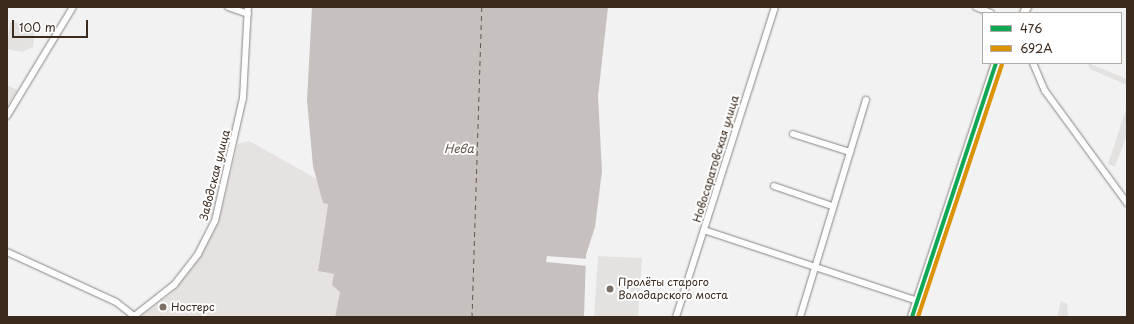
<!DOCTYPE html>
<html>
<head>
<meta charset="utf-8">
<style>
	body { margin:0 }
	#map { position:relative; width:1134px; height:324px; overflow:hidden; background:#f3f2f2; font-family:"Playpen Sans",sans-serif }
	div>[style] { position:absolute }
	.built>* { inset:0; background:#e5e2e1 }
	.green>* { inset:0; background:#e4e2e0 }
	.water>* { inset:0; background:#c6c0be }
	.pier>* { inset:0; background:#f3f2f2 }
	.ferry>* { height:1px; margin-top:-0.5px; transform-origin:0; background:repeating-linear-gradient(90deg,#65574e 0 5px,transparent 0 9px) }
	.roads { filter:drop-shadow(0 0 1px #898582) drop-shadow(0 0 1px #898582) }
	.minor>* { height:6px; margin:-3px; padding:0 3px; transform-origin:3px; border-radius:3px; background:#fdfdfd }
	.secondary>* { height:8px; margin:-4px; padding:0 4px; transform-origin:4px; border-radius:4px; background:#fdfdfd }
	.bus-1>* { height:4px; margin:-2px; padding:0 2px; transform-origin:2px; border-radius:2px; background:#10a855 }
	.bus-2>* { height:4px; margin:-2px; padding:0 2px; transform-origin:2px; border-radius:2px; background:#db9304 }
	.dots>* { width:11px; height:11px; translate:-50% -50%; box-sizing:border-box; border:2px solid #fff; border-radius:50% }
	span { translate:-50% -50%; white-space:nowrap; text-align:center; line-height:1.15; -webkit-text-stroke:4px #fff; paint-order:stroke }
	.street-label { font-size:11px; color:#3b2a1e }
	.poi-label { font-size:11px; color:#3b2a1e }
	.left { translate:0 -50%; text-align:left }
	.water-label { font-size:12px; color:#65574e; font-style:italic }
	.frame { position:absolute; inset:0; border:8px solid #3b2a1e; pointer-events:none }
	.legend { position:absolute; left:982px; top:12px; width:140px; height:52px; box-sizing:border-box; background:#fff; border:1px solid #b1aaa5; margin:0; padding:5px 7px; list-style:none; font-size:12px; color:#3b2a1e }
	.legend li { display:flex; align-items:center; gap:8px; height:20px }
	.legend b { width:20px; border:1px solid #b1aaa5 }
	.scale { position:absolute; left:12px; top:20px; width:76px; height:18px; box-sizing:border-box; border:2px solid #3b2a1e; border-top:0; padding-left:5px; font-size:12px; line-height:14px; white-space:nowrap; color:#3b2a1e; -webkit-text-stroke:3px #fff; paint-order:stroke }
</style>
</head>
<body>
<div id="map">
	<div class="built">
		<div style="clip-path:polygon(249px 141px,319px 180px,323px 203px,328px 203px,318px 271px,334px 274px,340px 292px,335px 317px,141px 317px,173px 292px,201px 256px,219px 222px,238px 144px)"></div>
	</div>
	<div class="green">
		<div style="clip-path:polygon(10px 22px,25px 23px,35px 31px,33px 47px,22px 52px,7px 49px)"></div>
		<div style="clip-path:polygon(1088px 63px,1127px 79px,1127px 85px,1090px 69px)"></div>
		<div style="clip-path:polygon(7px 85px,17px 90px,7px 106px)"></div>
		<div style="clip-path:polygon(1127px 106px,1127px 134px,1115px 167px,1108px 164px)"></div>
		<div style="clip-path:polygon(598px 256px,642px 258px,638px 317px,594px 317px)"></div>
		<div style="clip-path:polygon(1061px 301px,1067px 304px,1068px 317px,1057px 317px)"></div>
	</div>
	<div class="water">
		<div style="clip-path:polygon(312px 7px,608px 7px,598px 96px,602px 171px,595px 227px,586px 255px,584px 317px,335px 317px,340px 292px,332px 285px,334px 274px,318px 271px,328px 204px,323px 203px,313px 166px,307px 100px)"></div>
	</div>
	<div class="pier">
		<div style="clip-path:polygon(547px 256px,588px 259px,588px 266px,546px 262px)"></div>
	</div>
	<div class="ferry">
		<div style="left:472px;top:317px;width:310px;rotate:-88.2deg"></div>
	</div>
	<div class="roads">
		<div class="minor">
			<div style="left:228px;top:7px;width:21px;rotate:19deg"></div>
			<div style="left:976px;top:7px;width:16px;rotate:22deg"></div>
			<div style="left:1033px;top:63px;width:30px;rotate:67deg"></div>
			<div style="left:1045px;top:91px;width:139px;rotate:53.8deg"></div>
			<div style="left:7px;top:116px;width:127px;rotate:-58.8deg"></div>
			<div style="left:793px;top:134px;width:60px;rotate:17.5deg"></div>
			<div style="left:774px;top:186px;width:61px;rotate:19deg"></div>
			<div style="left:704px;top:230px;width:225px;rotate:18.4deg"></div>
			<div style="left:7px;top:252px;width:120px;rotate:24.6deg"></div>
			<div style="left:116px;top:302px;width:23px;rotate:38deg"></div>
			<div style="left:133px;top:317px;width:52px;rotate:-38deg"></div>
			<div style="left:174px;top:285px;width:39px;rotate:-52deg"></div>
			<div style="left:198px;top:254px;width:37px;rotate:-63deg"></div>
			<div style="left:215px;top:221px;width:126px;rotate:-77.2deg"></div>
			<div style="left:243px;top:98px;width:91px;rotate:-86.9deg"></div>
			<div style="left:676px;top:317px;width:325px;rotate:-72.3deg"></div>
			<div style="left:800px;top:317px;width:227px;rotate:-73.1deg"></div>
		</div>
		<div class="secondary">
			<div style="left:1024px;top:13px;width:7px;rotate:-63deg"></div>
			<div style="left:912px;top:317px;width:268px;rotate:-71.7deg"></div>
		</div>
	</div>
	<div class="bus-1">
		<div style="left:912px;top:317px;width:268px;rotate:-71.7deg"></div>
	</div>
	<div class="bus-2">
		<div style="left:918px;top:317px;width:266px;rotate:-71.6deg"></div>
	</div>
	<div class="dots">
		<div style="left:610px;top:289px;background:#7b7068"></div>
		<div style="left:163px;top:307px;background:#7b7068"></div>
	</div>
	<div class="street-label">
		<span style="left:716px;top:159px;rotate:-73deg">Новосаратовская улица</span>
		<span style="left:215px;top:175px;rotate:-76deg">Заводская улица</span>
	</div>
	<div class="poi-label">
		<span class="left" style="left:618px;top:289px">Пролёты старого<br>Володарского моста</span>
		<span class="left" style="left:171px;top:307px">Ностерс</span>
	</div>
	<div class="water-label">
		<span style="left:459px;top:149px">Нева</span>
	</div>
	<div class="frame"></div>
	<ul class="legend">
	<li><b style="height:5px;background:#10a855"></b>476</li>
	<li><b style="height:5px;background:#db9304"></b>692А</li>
	</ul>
	<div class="scale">100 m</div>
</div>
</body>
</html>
